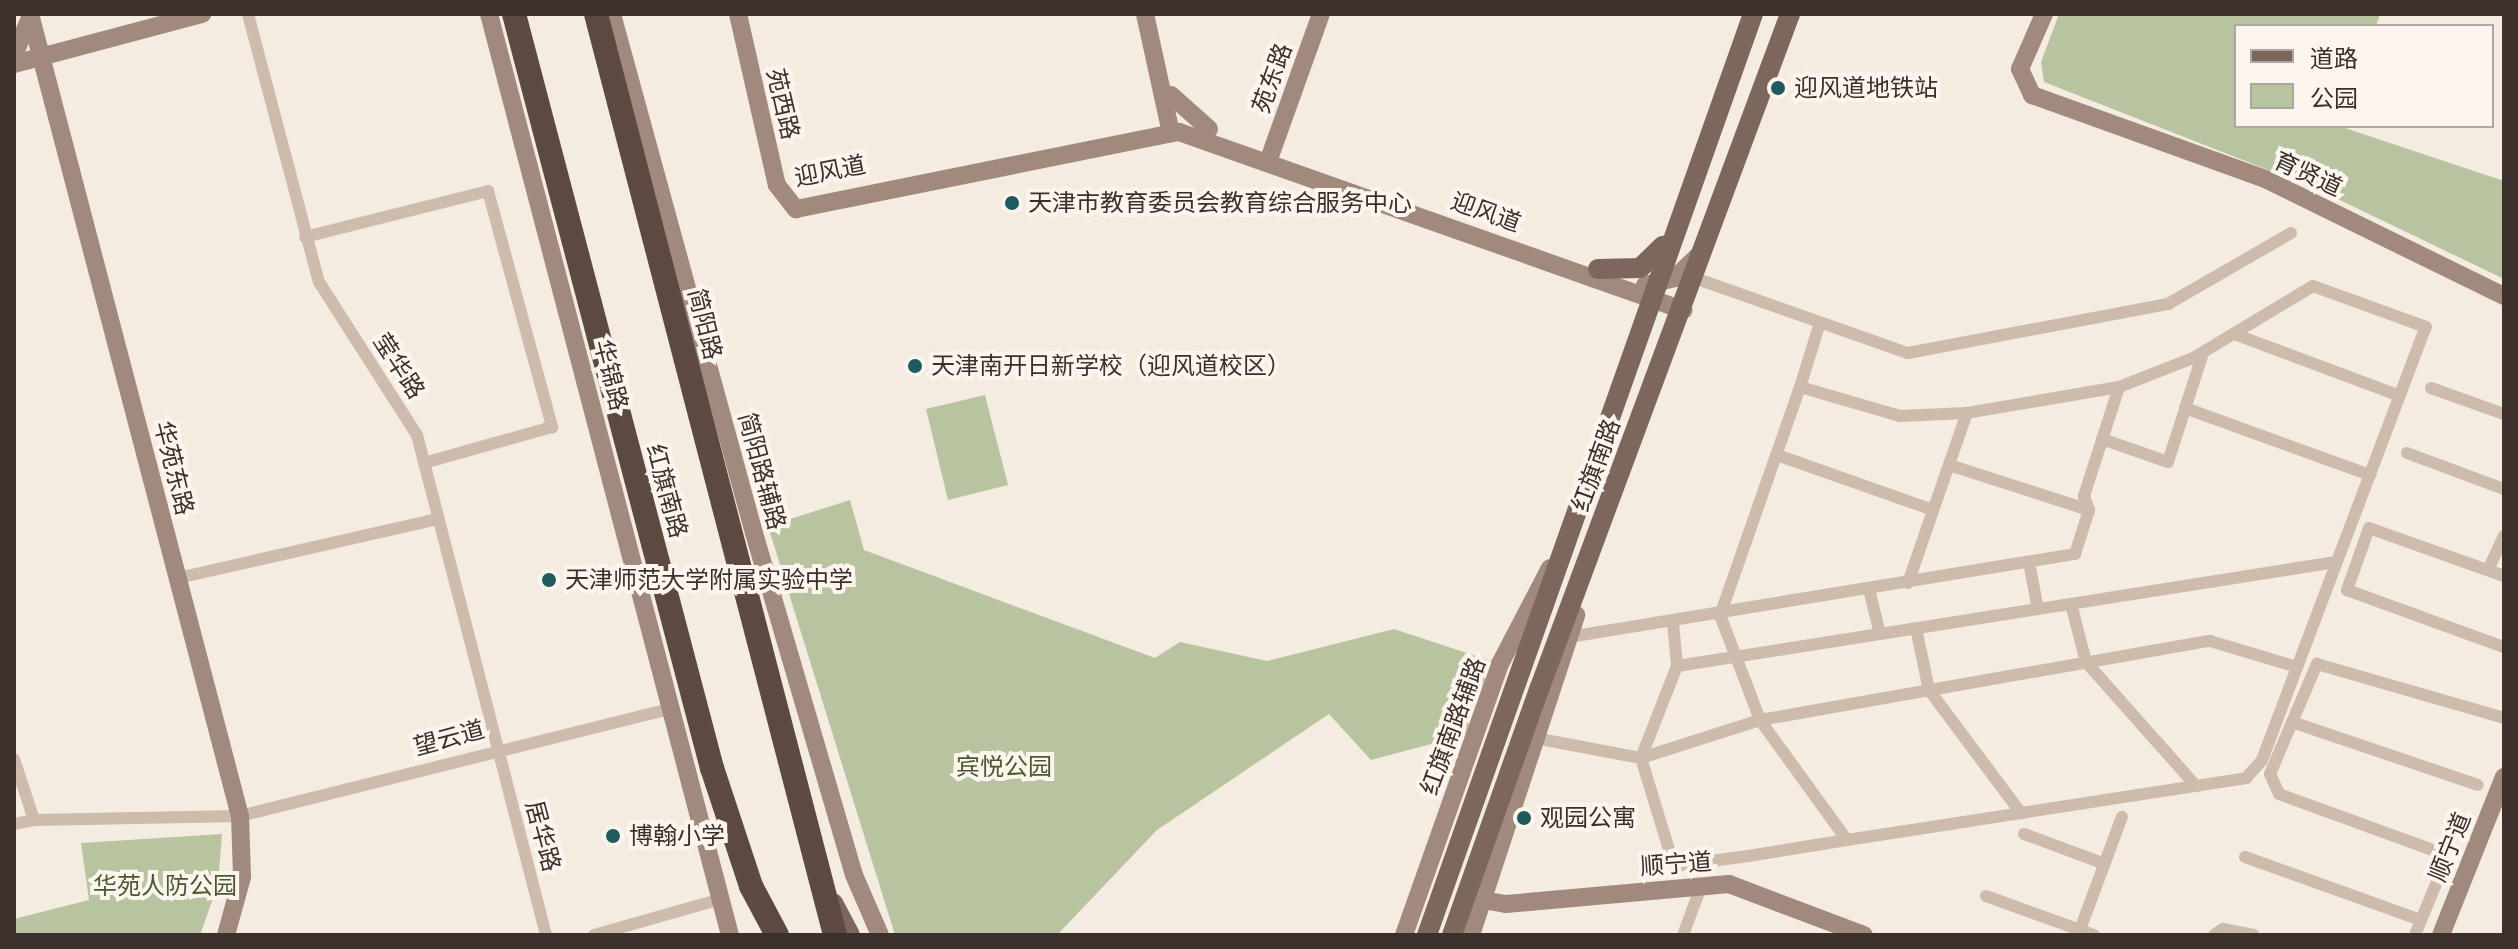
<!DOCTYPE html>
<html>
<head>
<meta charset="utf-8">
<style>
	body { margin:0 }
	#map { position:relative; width:2518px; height:949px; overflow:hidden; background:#f4ebe1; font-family:Raleway,"Noto Sans SC",sans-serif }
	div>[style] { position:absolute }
	.green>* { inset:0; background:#b8c4a0 }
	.street>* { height:12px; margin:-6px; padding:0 6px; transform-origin:6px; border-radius:6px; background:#cdbbac }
	.secondary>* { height:18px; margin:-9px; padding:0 9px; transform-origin:9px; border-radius:9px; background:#a18a7d }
	.primary>* { height:20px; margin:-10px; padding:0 10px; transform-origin:10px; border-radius:10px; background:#7d675c }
	.highway>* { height:24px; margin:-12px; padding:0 12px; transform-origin:12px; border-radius:12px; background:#5c4a42 }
	.primary-bridge>* { height:20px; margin:-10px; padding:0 10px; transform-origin:10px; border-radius:10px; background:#7d675c }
	.dots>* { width:22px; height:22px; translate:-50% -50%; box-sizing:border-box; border:4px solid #fbf5ee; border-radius:50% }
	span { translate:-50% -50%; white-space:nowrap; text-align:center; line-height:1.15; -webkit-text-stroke:8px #fbf5ee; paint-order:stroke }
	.street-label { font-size:24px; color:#3b302b }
	.poi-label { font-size:24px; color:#3b302b }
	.left { translate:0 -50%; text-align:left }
	.park-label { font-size:24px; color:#4a5a2e }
	.frame { position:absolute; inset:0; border:16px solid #3b302b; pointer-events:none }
	.legend { position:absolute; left:2234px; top:24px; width:260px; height:104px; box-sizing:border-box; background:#fbf5ee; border:2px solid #aea6a0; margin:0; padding:10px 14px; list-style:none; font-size:24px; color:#3b302b }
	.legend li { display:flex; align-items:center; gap:16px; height:40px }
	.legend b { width:40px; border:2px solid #aea6a0 }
</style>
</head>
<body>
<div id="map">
	<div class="green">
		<div style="clip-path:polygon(2059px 14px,2380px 14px,2376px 26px,2236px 26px,2236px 126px,2339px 126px,2504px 181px,2504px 279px,2319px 190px,2044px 82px,2041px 62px)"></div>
		<div style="clip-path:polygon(985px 395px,1008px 485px,948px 500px,926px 409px)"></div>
		<div style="clip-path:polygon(850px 500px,864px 550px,1155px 658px,1180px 642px,1267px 661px,1394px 629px,1491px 661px,1465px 735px,1371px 760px,1329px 714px,1157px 830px,1057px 935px,895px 935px,768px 526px)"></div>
		<div style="clip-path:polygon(222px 834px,218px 884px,200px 935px,14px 935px,14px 919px,89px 900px,81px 843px)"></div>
	</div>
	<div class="street">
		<div style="left:248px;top:14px;width:277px;rotate:75.2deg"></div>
		<div style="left:319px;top:282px;width:182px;rotate:57.4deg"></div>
		<div style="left:417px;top:435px;width:516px;rotate:75.53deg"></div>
		<div style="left:305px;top:237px;width:189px;rotate:-14.1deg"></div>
		<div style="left:488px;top:191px;width:245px;rotate:74.8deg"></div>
		<div style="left:552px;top:427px;width:133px;rotate:164.3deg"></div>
		<div style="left:1686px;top:275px;width:235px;rotate:19.4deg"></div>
		<div style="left:1908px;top:353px;width:265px;rotate:-10.7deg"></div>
		<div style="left:2168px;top:304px;width:142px;rotate:-30deg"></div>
		<div style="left:2234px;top:334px;width:177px;rotate:20.5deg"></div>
		<div style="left:1800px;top:387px;width:64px;rotate:-72.7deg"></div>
		<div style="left:2431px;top:388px;width:77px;rotate:19.6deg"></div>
		<div style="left:2185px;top:408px;width:197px;rotate:19.9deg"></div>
		<div style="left:2102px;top:439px;width:70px;rotate:19.2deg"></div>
		<div style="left:2168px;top:462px;width:114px;rotate:-72.2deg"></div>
		<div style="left:2407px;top:453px;width:103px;rotate:20.4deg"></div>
		<div style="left:1777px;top:455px;width:165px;rotate:19.4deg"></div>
		<div style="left:1949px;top:465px;width:147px;rotate:17.8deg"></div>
		<div style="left:2029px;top:562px;width:48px;rotate:79.2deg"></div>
		<div style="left:2488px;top:570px;width:38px;rotate:-65deg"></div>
		<div style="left:2504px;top:576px;width:143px;rotate:-160.4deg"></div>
		<div style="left:2369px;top:528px;width:66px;rotate:109.5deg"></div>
		<div style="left:2347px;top:590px;width:167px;rotate:20deg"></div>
		<div style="left:178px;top:578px;width:267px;rotate:-12.8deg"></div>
		<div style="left:1908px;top:583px;width:180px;rotate:-70.9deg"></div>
		<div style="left:1869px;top:589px;width:46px;rotate:76.3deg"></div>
		<div style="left:2071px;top:604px;width:60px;rotate:75.5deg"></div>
		<div style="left:2086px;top:662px;width:166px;rotate:48.4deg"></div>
		<div style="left:1673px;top:623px;width:43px;rotate:84.7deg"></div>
		<div style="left:1677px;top:666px;width:99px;rotate:111.4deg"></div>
		<div style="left:1641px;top:758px;width:113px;rotate:73deg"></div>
		<div style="left:1674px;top:866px;width:75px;rotate:-7.7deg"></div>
		<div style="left:1748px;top:856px;width:100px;rotate:-9.2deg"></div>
		<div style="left:1847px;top:840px;width:176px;rotate:-8.8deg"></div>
		<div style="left:2021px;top:813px;width:228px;rotate:-8.8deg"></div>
		<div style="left:2246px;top:778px;width:24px;rotate:-48deg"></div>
		<div style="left:2262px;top:760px;width:463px;rotate:-69.3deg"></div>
		<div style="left:2426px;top:327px;width:120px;rotate:-160.1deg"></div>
		<div style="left:2313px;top:286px;width:140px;rotate:149deg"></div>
		<div style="left:2193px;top:358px;width:79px;rotate:158.6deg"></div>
		<div style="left:2119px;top:387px;width:154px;rotate:170.3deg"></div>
		<div style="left:1967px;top:413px;width:67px;rotate:177.4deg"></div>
		<div style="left:1900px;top:416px;width:104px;rotate:-163.8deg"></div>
		<div style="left:1800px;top:387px;width:242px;rotate:109.3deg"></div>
		<div style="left:1720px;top:615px;width:112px;rotate:69.1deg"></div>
		<div style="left:1760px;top:720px;width:148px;rotate:54.1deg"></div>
		<div style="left:1916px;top:628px;width:63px;rotate:78.2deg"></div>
		<div style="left:1929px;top:690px;width:154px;rotate:53.2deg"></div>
		<div style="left:1569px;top:637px;width:513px;rotate:-9.32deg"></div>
		<div style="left:2075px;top:554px;width:46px;rotate:-72.3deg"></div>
		<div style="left:2089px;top:510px;width:15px;rotate:-110deg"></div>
		<div style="left:2084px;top:496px;width:114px;rotate:-72.2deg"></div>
		<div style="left:1677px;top:666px;width:667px;rotate:-8.97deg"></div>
		<div style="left:2292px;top:722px;width:196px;rotate:18.7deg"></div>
		<div style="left:1540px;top:739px;width:103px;rotate:10.7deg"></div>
		<div style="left:1641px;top:758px;width:125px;rotate:-17.7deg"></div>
		<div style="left:1760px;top:720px;width:457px;rotate:-10deg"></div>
		<div style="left:2210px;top:641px;width:91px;rotate:16.6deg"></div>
		<div style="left:14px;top:759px;width:64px;rotate:71.8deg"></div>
		<div style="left:34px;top:820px;width:20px;rotate:169deg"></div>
		<div style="left:34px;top:820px;width:206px;rotate:-1.1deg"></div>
		<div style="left:240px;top:816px;width:443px;rotate:-14deg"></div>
		<div style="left:2024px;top:834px;width:86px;rotate:20.3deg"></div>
		<div style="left:2245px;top:857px;width:187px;rotate:19.7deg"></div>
		<div style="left:1986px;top:896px;width:115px;rotate:19.9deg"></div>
		<div style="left:594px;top:935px;width:132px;rotate:-15.8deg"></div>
		<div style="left:1683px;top:935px;width:54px;rotate:-69.6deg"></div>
		<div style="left:2078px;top:935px;width:126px;rotate:-69.6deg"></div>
		<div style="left:2214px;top:935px;width:11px;rotate:-34deg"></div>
		<div style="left:2223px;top:929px;width:31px;rotate:11deg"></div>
		<div style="left:2415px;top:935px;width:79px;rotate:-67.7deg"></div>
		<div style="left:2445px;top:862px;width:10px;rotate:-114deg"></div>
		<div style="left:2441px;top:853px;width:172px;rotate:-160deg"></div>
		<div style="left:2279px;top:794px;width:22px;rotate:-114deg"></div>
		<div style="left:2270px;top:774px;width:120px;rotate:-66.9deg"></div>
		<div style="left:2317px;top:664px;width:195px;rotate:16.1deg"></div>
	</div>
	<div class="secondary">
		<div style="left:30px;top:14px;width:829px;rotate:75.33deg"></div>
		<div style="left:240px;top:816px;width:61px;rotate:88.1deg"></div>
		<div style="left:242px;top:877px;width:60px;rotate:105.4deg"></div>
		<div style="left:489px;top:14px;width:952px;rotate:75.34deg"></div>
		<div style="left:612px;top:14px;width:538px;rotate:74.7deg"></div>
		<div style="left:754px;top:533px;width:356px;rotate:73.7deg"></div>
		<div style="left:854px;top:875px;width:65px;rotate:66.6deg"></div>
		<div style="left:738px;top:14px;width:175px;rotate:77.2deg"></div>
		<div style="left:777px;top:185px;width:31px;rotate:52deg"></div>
		<div style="left:796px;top:209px;width:391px;rotate:-11.4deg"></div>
		<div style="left:1179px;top:132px;width:535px;rotate:19.45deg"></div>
		<div style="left:1145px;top:14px;width:122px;rotate:77.7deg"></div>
		<div style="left:2044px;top:14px;width:60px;rotate:113.6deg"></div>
		<div style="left:2020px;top:69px;width:29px;rotate:65deg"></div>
		<div style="left:2032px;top:95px;width:248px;rotate:19.8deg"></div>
		<div style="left:2265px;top:179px;width:266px;rotate:26.1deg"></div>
		<div style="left:14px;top:55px;width:40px;rotate:-66.6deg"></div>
		<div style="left:14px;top:64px;width:195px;rotate:-14.9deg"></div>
		<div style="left:1171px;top:95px;width:51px;rotate:41.8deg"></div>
		<div style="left:1269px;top:159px;width:154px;rotate:-70.3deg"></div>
		<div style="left:1645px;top:285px;width:31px;rotate:-13deg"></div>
		<div style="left:1675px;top:278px;width:35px;rotate:-44deg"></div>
		<div style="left:1483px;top:900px;width:23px;rotate:10deg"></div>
		<div style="left:1506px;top:904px;width:224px;rotate:-5.1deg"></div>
		<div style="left:1729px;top:884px;width:144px;rotate:20.7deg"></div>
		<div style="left:1404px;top:935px;width:288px;rotate:-70.5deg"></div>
		<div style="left:1500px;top:664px;width:108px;rotate:-62.5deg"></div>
		<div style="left:1471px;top:935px;width:337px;rotate:-71.8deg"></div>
		<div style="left:2441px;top:935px;width:170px;rotate:-68.3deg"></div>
	</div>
	<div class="primary">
		<div style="left:1598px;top:269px;width:42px;rotate:-1.4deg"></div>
		<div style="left:1640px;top:268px;width:32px;rotate:-44deg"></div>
		<div style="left:1540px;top:687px;width:718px;rotate:-69.62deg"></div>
		<div style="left:833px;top:903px;width:36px;rotate:62deg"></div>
		<div style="left:1427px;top:935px;width:977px;rotate:-70.51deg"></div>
	</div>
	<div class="highway">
		<div style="left:514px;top:14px;width:780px;rotate:75.29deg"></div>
		<div style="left:712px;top:768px;width:124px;rotate:71.7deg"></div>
		<div style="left:751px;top:886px;width:55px;rotate:62deg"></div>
		<div style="left:596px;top:14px;width:952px;rotate:75.45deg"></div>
	</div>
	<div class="primary-bridge">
		<div style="left:1452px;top:935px;width:263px;rotate:-70.5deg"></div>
	</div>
	<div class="dots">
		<div style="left:1778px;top:88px;background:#1f5a5e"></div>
		<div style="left:1012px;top:203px;background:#1f5a5e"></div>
		<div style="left:915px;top:366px;background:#1f5a5e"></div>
		<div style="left:549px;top:580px;background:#1f5a5e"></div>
		<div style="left:1524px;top:818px;background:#1f5a5e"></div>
		<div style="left:613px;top:836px;background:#1f5a5e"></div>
	</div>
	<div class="street-label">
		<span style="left:1272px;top:78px;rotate:-70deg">苑东路</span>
		<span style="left:783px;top:104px;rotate:77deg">苑西路</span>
		<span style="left:830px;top:171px;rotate:-11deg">迎风道</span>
		<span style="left:2308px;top:174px;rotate:25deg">育贤道</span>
		<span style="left:1486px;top:212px;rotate:20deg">迎风道</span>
		<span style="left:705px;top:324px;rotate:76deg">简阳路</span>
		<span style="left:399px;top:366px;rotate:57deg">莹华路</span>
		<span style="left:611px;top:375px;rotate:76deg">华锦路</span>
		<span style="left:1596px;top:465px;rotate:-70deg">红旗南路</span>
		<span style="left:174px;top:468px;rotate:76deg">华苑东路</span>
		<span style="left:762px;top:471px;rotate:75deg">简阳路辅路</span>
		<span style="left:667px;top:491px;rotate:75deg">红旗南路</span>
		<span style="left:1453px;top:726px;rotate:-70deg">红旗南路辅路</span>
		<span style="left:449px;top:738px;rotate:-15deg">望云道</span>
		<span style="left:543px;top:836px;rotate:75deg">居华路</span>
		<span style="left:2450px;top:847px;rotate:-68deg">顺宁道</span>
		<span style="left:1676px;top:864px;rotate:-4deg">顺宁道</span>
	</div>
	<div class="poi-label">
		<span class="left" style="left:1794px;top:88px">迎风道地铁站</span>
		<span class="left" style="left:1028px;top:203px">天津市教育委员会教育综合服务中心</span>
		<span class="left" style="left:931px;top:366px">天津南开日新学校（迎风道校区）</span>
		<span class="left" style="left:565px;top:580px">天津师范大学附属实验中学</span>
		<span class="left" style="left:1540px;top:818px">观园公寓</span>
		<span class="left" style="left:629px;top:836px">博翰小学</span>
	</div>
	<div class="park-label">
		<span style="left:1004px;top:767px">宾悦公园</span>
		<span style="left:165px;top:886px">华苑人防公园</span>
	</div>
	<div class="frame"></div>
	<ul class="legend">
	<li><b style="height:10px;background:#7d675c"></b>道路</li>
	<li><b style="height:22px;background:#b8c4a0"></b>公园</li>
	</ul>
</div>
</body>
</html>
